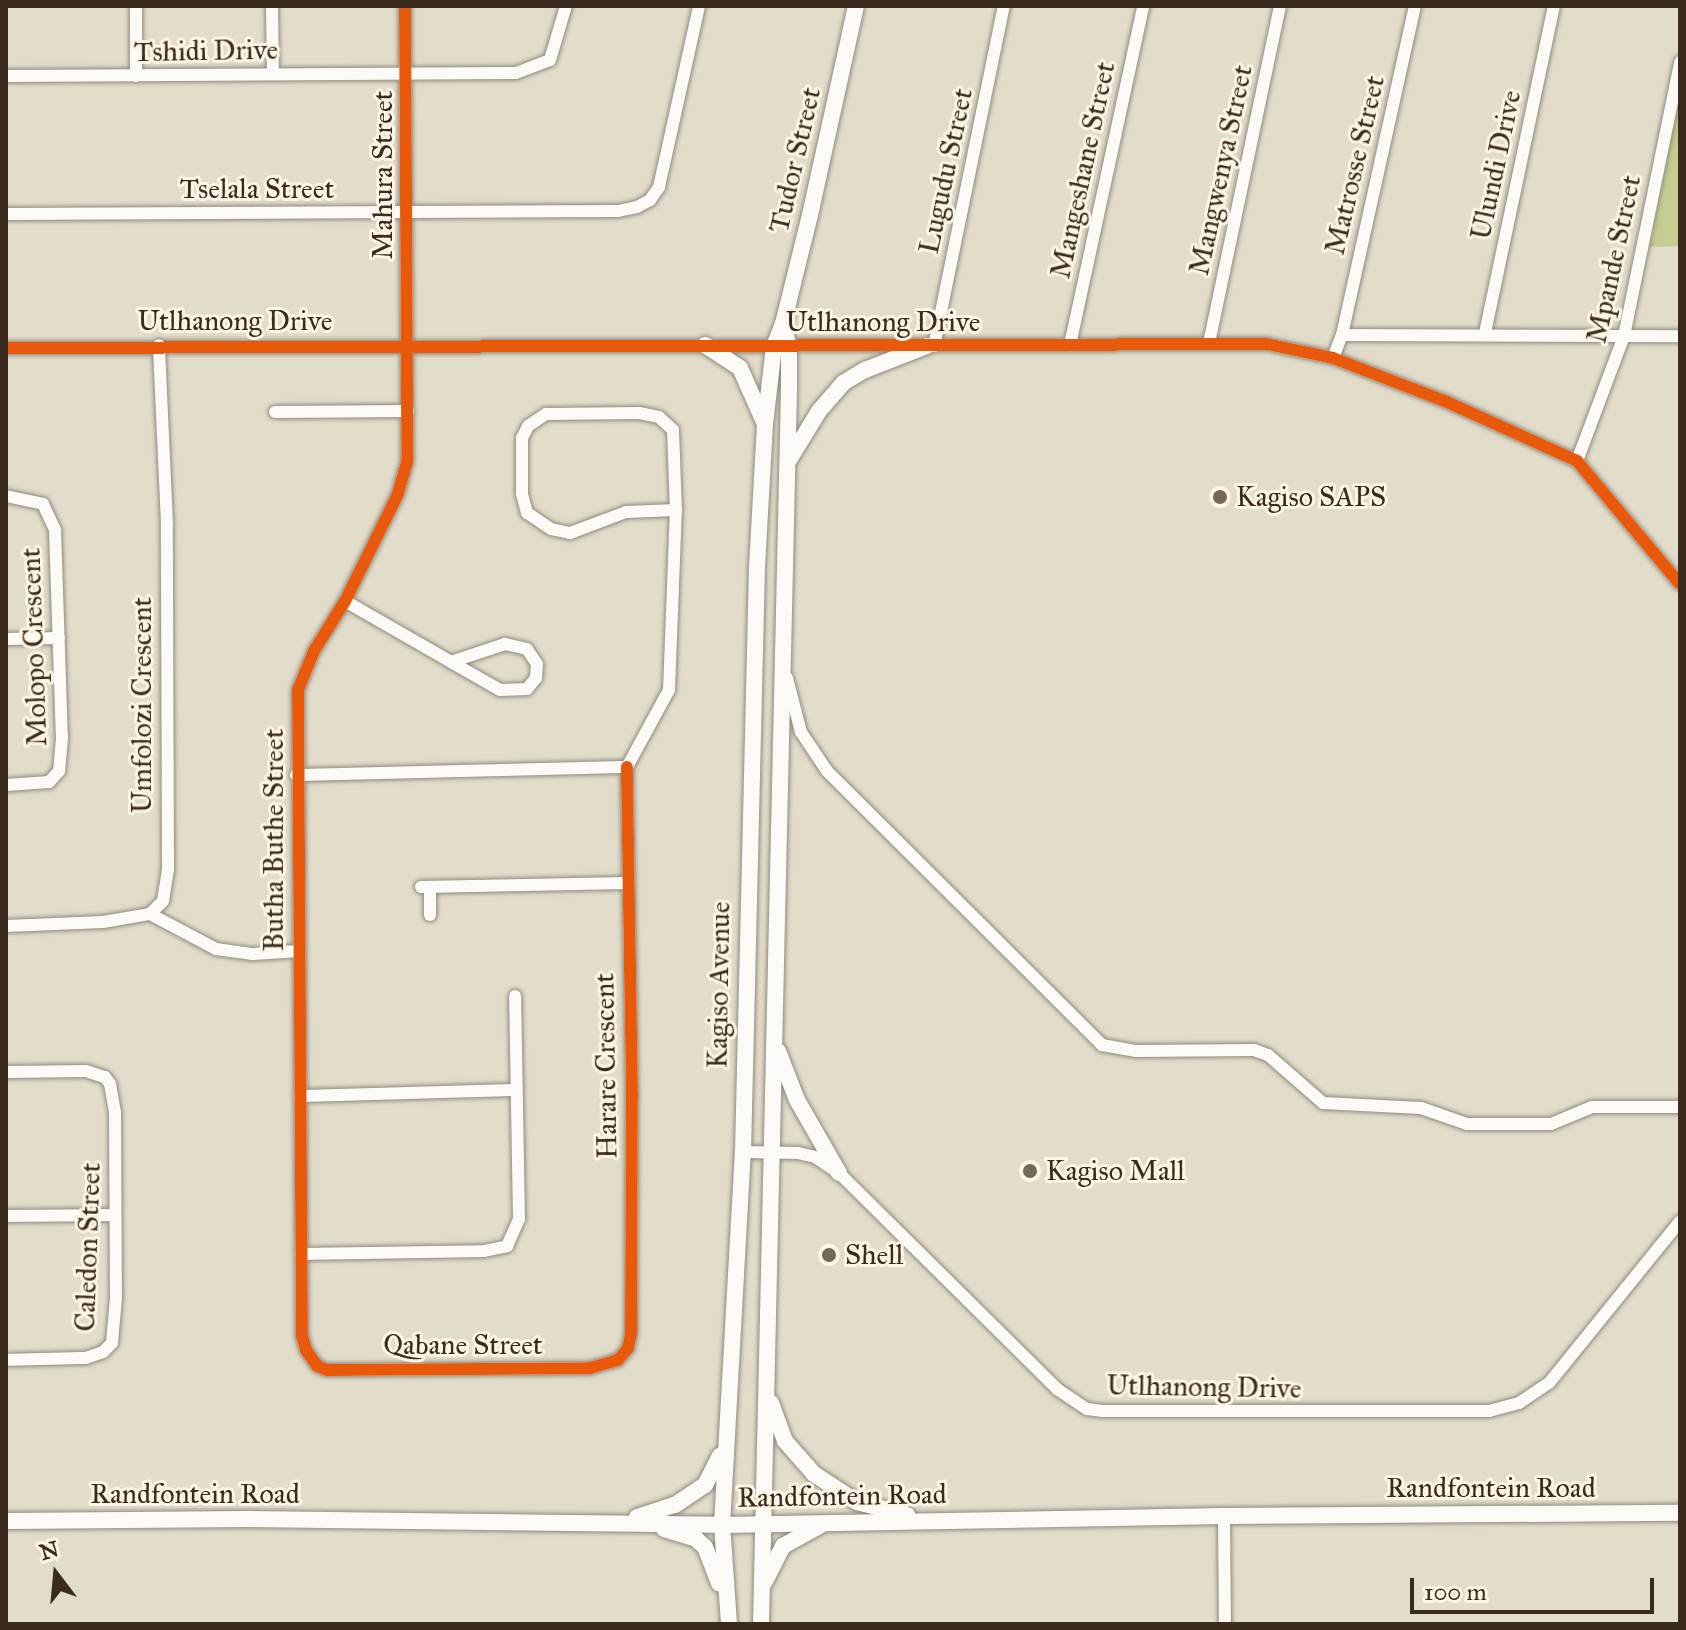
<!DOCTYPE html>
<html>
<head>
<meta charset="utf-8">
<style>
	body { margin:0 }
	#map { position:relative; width:1686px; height:1630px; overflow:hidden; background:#e2dcca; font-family:"IM FELL Great Primer",serif }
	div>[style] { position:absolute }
	.green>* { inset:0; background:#c6cb8f }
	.roads { filter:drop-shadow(0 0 2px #908a7e) drop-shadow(0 0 2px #908a7e) }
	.minor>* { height:12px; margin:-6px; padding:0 6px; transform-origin:6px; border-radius:6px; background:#fbfaf7 }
	.tertiary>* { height:16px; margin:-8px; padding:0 8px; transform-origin:8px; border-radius:8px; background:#fbfaf7 }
	.cycleway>* { height:12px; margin:-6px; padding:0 6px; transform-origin:6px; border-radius:6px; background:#e8590c }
	.dots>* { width:22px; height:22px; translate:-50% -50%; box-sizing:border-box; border:4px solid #fcf5e5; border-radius:50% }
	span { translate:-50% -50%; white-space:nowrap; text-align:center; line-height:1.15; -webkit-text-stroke:6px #fcf5e5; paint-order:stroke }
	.street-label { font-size:28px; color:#3b2a1e }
	.poi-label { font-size:28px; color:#3b2a1e }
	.left { translate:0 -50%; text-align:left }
	.frame { position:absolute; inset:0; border:8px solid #3b2a1e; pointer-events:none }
	.north { position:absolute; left:16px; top:1534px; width:80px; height:80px; -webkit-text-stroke:6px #fcf5e5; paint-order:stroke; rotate:344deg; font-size:22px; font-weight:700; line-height:32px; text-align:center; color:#3b2a1e }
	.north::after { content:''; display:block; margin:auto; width:28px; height:36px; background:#3b2a1e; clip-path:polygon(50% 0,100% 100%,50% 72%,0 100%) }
	.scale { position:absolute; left:1410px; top:1578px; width:244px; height:36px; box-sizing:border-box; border:4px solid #3b2a1e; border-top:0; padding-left:10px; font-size:24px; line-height:28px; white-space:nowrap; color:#3b2a1e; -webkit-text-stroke:6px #fcf5e5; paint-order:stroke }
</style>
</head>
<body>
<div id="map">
	<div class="green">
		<div style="clip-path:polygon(1680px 98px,1680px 246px,1650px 247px,1678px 99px)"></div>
	</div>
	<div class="roads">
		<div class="minor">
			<div style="left:272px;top:6px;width:68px;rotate:89.2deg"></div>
			<div style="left:405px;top:6px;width:456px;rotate:89.7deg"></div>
			<div style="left:407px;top:462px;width:35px;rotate:106deg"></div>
			<div style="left:397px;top:496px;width:117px;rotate:116.3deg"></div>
			<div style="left:345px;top:601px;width:59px;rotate:121.8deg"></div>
			<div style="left:314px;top:651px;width:42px;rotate:112.3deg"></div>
			<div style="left:298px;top:690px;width:646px;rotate:89.65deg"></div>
			<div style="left:302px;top:1336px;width:15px;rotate:74deg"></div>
			<div style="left:306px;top:1350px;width:19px;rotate:55deg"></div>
			<div style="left:317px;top:1366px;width:11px;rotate:22deg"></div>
			<div style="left:327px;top:1370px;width:263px;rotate:-0.4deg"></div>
			<div style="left:590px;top:1368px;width:29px;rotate:-16deg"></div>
			<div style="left:618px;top:1360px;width:16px;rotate:-50deg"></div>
			<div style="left:628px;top:1348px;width:14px;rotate:-78deg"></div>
			<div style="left:631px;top:1334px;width:239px;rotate:-89.8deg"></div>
			<div style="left:632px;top:1095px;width:328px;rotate:-90.9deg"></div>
			<div style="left:6px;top:76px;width:510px;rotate:-0.34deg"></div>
			<div style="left:516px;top:73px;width:36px;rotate:-21deg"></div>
			<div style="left:550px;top:60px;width:56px;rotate:-73.5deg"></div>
			<div style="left:136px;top:76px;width:70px;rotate:-90deg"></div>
			<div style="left:6px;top:214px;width:612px;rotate:-0.28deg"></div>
			<div style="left:618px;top:211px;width:19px;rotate:-12deg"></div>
			<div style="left:637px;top:207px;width:15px;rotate:-28deg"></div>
			<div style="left:650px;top:200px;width:16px;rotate:-55deg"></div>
			<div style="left:659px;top:187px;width:185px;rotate:-77.5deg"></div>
			<div style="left:1485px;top:333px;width:334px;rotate:-78.1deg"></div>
			<div style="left:1342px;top:335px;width:337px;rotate:-77.5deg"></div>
			<div style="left:1209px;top:343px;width:344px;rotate:-78.1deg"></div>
			<div style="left:1070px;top:345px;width:347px;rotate:-77.8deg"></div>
			<div style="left:934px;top:346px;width:347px;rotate:-78.4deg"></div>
			<div style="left:6px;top:348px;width:1261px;rotate:-0.18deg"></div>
			<div style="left:1267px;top:344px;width:67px;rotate:12deg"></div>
			<div style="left:1333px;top:358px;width:122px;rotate:21.1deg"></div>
			<div style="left:1447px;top:402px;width:143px;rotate:24.4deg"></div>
			<div style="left:1577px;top:461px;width:160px;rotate:50.1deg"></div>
			<div style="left:1333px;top:358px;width:25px;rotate:-69deg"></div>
			<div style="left:1342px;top:335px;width:338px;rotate:0.2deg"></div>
			<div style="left:275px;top:412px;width:133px;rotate:-0.4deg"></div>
			<div style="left:639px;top:413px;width:20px;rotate:11deg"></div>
			<div style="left:659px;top:417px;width:19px;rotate:43deg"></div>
			<div style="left:673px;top:430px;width:80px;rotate:87.9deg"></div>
			<div style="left:676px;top:510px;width:50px;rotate:177.7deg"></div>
			<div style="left:626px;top:512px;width:60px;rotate:159.4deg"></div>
			<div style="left:570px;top:533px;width:19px;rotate:-168deg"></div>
			<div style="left:551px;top:529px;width:29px;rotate:-146deg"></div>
			<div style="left:527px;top:513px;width:20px;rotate:-105deg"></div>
			<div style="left:522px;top:494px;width:56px;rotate:-90deg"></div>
			<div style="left:522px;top:438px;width:13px;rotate:-63deg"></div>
			<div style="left:528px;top:426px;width:22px;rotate:-34deg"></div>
			<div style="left:546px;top:414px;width:93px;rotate:-0.6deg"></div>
			<div style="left:1577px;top:461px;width:134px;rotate:-69.4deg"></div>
			<div style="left:1624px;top:336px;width:280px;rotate:-78.4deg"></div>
			<div style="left:6px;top:496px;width:38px;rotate:12deg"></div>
			<div style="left:43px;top:504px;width:29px;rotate:65deg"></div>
			<div style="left:55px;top:530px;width:208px;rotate:88.1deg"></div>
			<div style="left:62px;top:738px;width:33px;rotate:95deg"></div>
			<div style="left:59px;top:771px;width:15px;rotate:132deg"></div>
			<div style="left:49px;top:782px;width:43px;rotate:176deg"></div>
			<div style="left:345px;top:601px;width:122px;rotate:29.9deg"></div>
			<div style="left:451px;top:662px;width:56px;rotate:29.7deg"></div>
			<div style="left:500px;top:690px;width:27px;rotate:-2deg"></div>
			<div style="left:527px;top:689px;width:14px;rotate:-51deg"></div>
			<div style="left:536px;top:678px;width:14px;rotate:-86deg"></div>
			<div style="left:537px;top:664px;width:18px;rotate:-124deg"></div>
			<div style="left:527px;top:649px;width:23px;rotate:-167deg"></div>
			<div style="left:505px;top:644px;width:57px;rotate:161.6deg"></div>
			<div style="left:6px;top:639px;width:53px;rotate:-1.1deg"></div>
			<div style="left:787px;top:678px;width:56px;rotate:75.5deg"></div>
			<div style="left:801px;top:732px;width:47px;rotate:56.3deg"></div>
			<div style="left:827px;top:771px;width:388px;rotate:44.9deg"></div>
			<div style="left:1102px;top:1045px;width:35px;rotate:10deg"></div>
			<div style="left:1136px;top:1051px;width:118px;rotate:-0.5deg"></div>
			<div style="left:1254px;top:1050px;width:15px;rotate:20deg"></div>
			<div style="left:1268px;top:1055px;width:73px;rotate:41.1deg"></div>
			<div style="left:1323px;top:1103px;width:98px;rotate:2.9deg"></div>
			<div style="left:1421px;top:1108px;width:49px;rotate:19.2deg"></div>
			<div style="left:1467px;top:1124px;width:84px"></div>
			<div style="left:1551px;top:1124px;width:44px;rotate:-22.5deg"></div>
			<div style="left:1592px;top:1107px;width:88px"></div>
			<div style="left:627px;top:767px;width:88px;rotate:-61.4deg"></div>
			<div style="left:669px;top:690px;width:180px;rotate:-87.8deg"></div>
			<div style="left:296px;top:775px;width:331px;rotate:-1.4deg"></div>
			<div style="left:421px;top:887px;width:206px;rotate:-1.1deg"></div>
			<div style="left:150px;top:914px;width:75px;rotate:27.9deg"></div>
			<div style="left:216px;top:949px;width:37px;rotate:8deg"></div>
			<div style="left:253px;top:954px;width:46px;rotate:-3.7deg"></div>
			<div style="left:430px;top:915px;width:28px;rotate:-90deg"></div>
			<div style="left:6px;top:926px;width:97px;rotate:-2.4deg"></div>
			<div style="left:103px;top:922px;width:48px;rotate:-9.7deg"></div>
			<div style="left:150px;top:914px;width:18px;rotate:-45deg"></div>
			<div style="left:163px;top:901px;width:32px;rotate:-81deg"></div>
			<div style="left:168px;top:869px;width:345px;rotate:-90.2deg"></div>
			<div style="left:167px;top:524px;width:179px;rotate:-92.6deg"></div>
			<div style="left:6px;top:1072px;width:80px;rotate:-0.7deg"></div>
			<div style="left:86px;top:1071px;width:20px;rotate:18deg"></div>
			<div style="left:105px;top:1077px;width:9px;rotate:54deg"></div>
			<div style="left:110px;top:1084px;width:28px;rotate:80deg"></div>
			<div style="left:115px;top:1112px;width:186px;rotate:89.7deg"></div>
			<div style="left:116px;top:1298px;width:45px;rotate:95.1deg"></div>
			<div style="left:112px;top:1343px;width:13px;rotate:135deg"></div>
			<div style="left:103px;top:1352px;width:18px;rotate:161deg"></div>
			<div style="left:86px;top:1358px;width:80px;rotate:178.6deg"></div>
			<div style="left:300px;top:1096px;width:216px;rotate:-1.6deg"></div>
			<div style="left:743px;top:1152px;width:55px;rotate:1deg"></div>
			<div style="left:798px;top:1153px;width:17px;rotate:13deg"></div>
			<div style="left:815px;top:1157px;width:29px;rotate:34deg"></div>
			<div style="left:839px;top:1173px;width:307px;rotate:44.7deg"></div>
			<div style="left:1057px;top:1389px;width:36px;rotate:34deg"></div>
			<div style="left:1087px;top:1409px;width:16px;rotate:7deg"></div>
			<div style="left:1103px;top:1411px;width:386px"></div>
			<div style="left:1489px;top:1411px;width:31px;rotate:-15deg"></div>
			<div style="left:1519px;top:1403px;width:36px;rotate:-34deg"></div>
			<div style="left:1549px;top:1383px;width:208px;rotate:-51deg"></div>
			<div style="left:6px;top:1216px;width:108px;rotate:-0.5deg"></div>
			<div style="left:301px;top:1254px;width:183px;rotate:-0.9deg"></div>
			<div style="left:484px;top:1251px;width:24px;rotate:-12deg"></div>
			<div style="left:507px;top:1246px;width:30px;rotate:-66deg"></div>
			<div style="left:519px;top:1219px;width:223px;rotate:-91deg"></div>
			<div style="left:1224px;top:1516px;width:108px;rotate:89.5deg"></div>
		</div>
		<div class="tertiary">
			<div style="left:705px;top:345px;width:42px;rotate:33.3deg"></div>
			<div style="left:740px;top:368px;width:59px;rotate:66deg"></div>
			<div style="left:789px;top:460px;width:57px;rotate:-58.5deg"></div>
			<div style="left:819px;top:411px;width:37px;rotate:-49deg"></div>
			<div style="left:843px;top:383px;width:26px;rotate:-31deg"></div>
			<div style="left:865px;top:370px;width:66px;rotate:-21.2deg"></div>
			<div style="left:778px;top:1051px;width:53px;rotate:68.8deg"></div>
			<div style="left:797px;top:1100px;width:84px;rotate:60.1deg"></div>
			<div style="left:771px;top:1403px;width:40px;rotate:69.8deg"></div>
			<div style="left:785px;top:1441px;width:44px;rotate:48.7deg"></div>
			<div style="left:814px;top:1474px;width:51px;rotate:33.1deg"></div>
			<div style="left:857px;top:1502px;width:52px;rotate:14.6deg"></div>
			<div style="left:637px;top:1517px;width:40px;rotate:-18deg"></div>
			<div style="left:675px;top:1505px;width:36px;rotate:-34deg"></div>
			<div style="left:705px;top:1485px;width:33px;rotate:-63deg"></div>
			<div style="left:6px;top:1521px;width:241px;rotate:-0.5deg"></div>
			<div style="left:247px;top:1519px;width:475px;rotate:0.7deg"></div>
			<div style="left:722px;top:1525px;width:502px;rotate:-1.03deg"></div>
			<div style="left:1224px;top:1516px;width:456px;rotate:-0.4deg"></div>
			<div style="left:664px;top:1529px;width:34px;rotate:17deg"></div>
			<div style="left:696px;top:1539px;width:12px;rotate:42deg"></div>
			<div style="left:705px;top:1547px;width:39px;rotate:69deg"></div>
			<div style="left:764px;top:1583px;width:42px;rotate:-62.8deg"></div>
			<div style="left:783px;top:1546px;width:43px;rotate:-28.9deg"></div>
			<div style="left:729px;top:1624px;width:99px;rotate:-94deg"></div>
			<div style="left:722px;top:1525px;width:374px;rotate:-86.8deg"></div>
			<div style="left:743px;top:1152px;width:585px;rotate:-88.63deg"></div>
			<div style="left:757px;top:567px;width:143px;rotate:-86.8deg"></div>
			<div style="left:765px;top:424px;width:79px;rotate:-83.4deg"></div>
			<div style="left:774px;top:346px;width:24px;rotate:-68deg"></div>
			<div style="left:783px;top:324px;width:112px;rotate:-76.1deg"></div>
			<div style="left:810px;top:215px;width:214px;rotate:-77.6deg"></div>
			<div style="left:761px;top:1624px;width:1235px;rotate:-88.7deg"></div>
			<div style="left:789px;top:389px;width:42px;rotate:-90deg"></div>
			<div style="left:789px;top:347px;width:24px;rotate:-105deg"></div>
		</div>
	</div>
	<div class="cycleway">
		<div style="left:405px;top:6px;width:456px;rotate:89.7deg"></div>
		<div style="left:407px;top:462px;width:35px;rotate:106deg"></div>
		<div style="left:397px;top:496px;width:117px;rotate:116.3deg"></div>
		<div style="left:345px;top:601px;width:59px;rotate:121.8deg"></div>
		<div style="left:314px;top:651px;width:42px;rotate:112.3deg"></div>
		<div style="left:298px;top:690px;width:646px;rotate:89.65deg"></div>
		<div style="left:302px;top:1336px;width:15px;rotate:74deg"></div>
		<div style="left:306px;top:1350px;width:19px;rotate:55deg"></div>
		<div style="left:317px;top:1366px;width:11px;rotate:22deg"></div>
		<div style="left:327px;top:1370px;width:263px;rotate:-0.4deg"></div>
		<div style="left:590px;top:1368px;width:29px;rotate:-16deg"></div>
		<div style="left:618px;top:1360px;width:16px;rotate:-50deg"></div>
		<div style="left:628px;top:1348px;width:14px;rotate:-78deg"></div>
		<div style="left:631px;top:1334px;width:239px;rotate:-89.8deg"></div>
		<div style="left:632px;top:1095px;width:328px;rotate:-90.9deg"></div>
		<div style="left:6px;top:348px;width:1261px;rotate:-0.18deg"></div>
		<div style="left:1267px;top:344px;width:67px;rotate:12deg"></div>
		<div style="left:1333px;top:358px;width:122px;rotate:21.1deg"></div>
		<div style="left:1447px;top:402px;width:143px;rotate:24.4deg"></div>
		<div style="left:1577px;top:461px;width:160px;rotate:50.1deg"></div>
	</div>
	<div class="dots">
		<div style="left:1220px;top:497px;background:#75685a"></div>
		<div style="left:1030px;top:1171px;background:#75685a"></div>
		<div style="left:829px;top:1255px;background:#75685a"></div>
	</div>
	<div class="street-label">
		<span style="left:206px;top:51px;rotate:-1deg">Tshidi Drive</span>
		<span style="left:795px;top:160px;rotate:-77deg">Tudor Street</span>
		<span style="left:1355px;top:165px;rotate:-77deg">Matrosse Street</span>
		<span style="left:1496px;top:165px;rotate:-78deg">Ulundi Drive</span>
		<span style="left:1083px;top:170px;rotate:-78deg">Mangeshane Street</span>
		<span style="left:1221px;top:170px;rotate:-78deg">Mangwenya Street</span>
		<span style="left:946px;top:171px;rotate:-78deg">Lugudu Street</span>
		<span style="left:383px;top:175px;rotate:-90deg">Mahura Street</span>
		<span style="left:257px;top:189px">Tselala Street</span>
		<span style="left:1614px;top:259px;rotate:-78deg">Mpande Street</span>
		<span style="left:235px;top:321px">Utlhanong Drive</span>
		<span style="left:883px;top:322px">Utlhanong Drive</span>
		<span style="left:34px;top:647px;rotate:-92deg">Molopo Crescent</span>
		<span style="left:142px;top:705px;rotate:-90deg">Umfolozi Crescent</span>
		<span style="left:274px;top:840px;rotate:-90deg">Butha Buthe Street</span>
		<span style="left:719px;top:985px;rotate:-89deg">Kagiso Avenue</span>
		<span style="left:606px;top:1066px;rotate:-91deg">Harare Crescent</span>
		<span style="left:88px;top:1247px;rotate:-88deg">Caledon Street</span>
		<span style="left:463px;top:1345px">Qabane Street</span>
		<span style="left:1204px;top:1387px;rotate:1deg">Utlhanong Drive</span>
		<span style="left:1491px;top:1488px">Randfontein Road</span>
		<span style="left:195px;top:1494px">Randfontein Road</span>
		<span style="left:842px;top:1496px;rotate:-1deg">Randfontein Road</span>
	</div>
	<div class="poi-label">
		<span class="left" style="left:1236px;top:497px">Kagiso SAPS</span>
		<span class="left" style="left:1046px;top:1171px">Kagiso Mall</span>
		<span class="left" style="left:845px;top:1255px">Shell</span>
	</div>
	<div class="frame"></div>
	<div class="north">N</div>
	<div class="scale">100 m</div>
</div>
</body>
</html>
